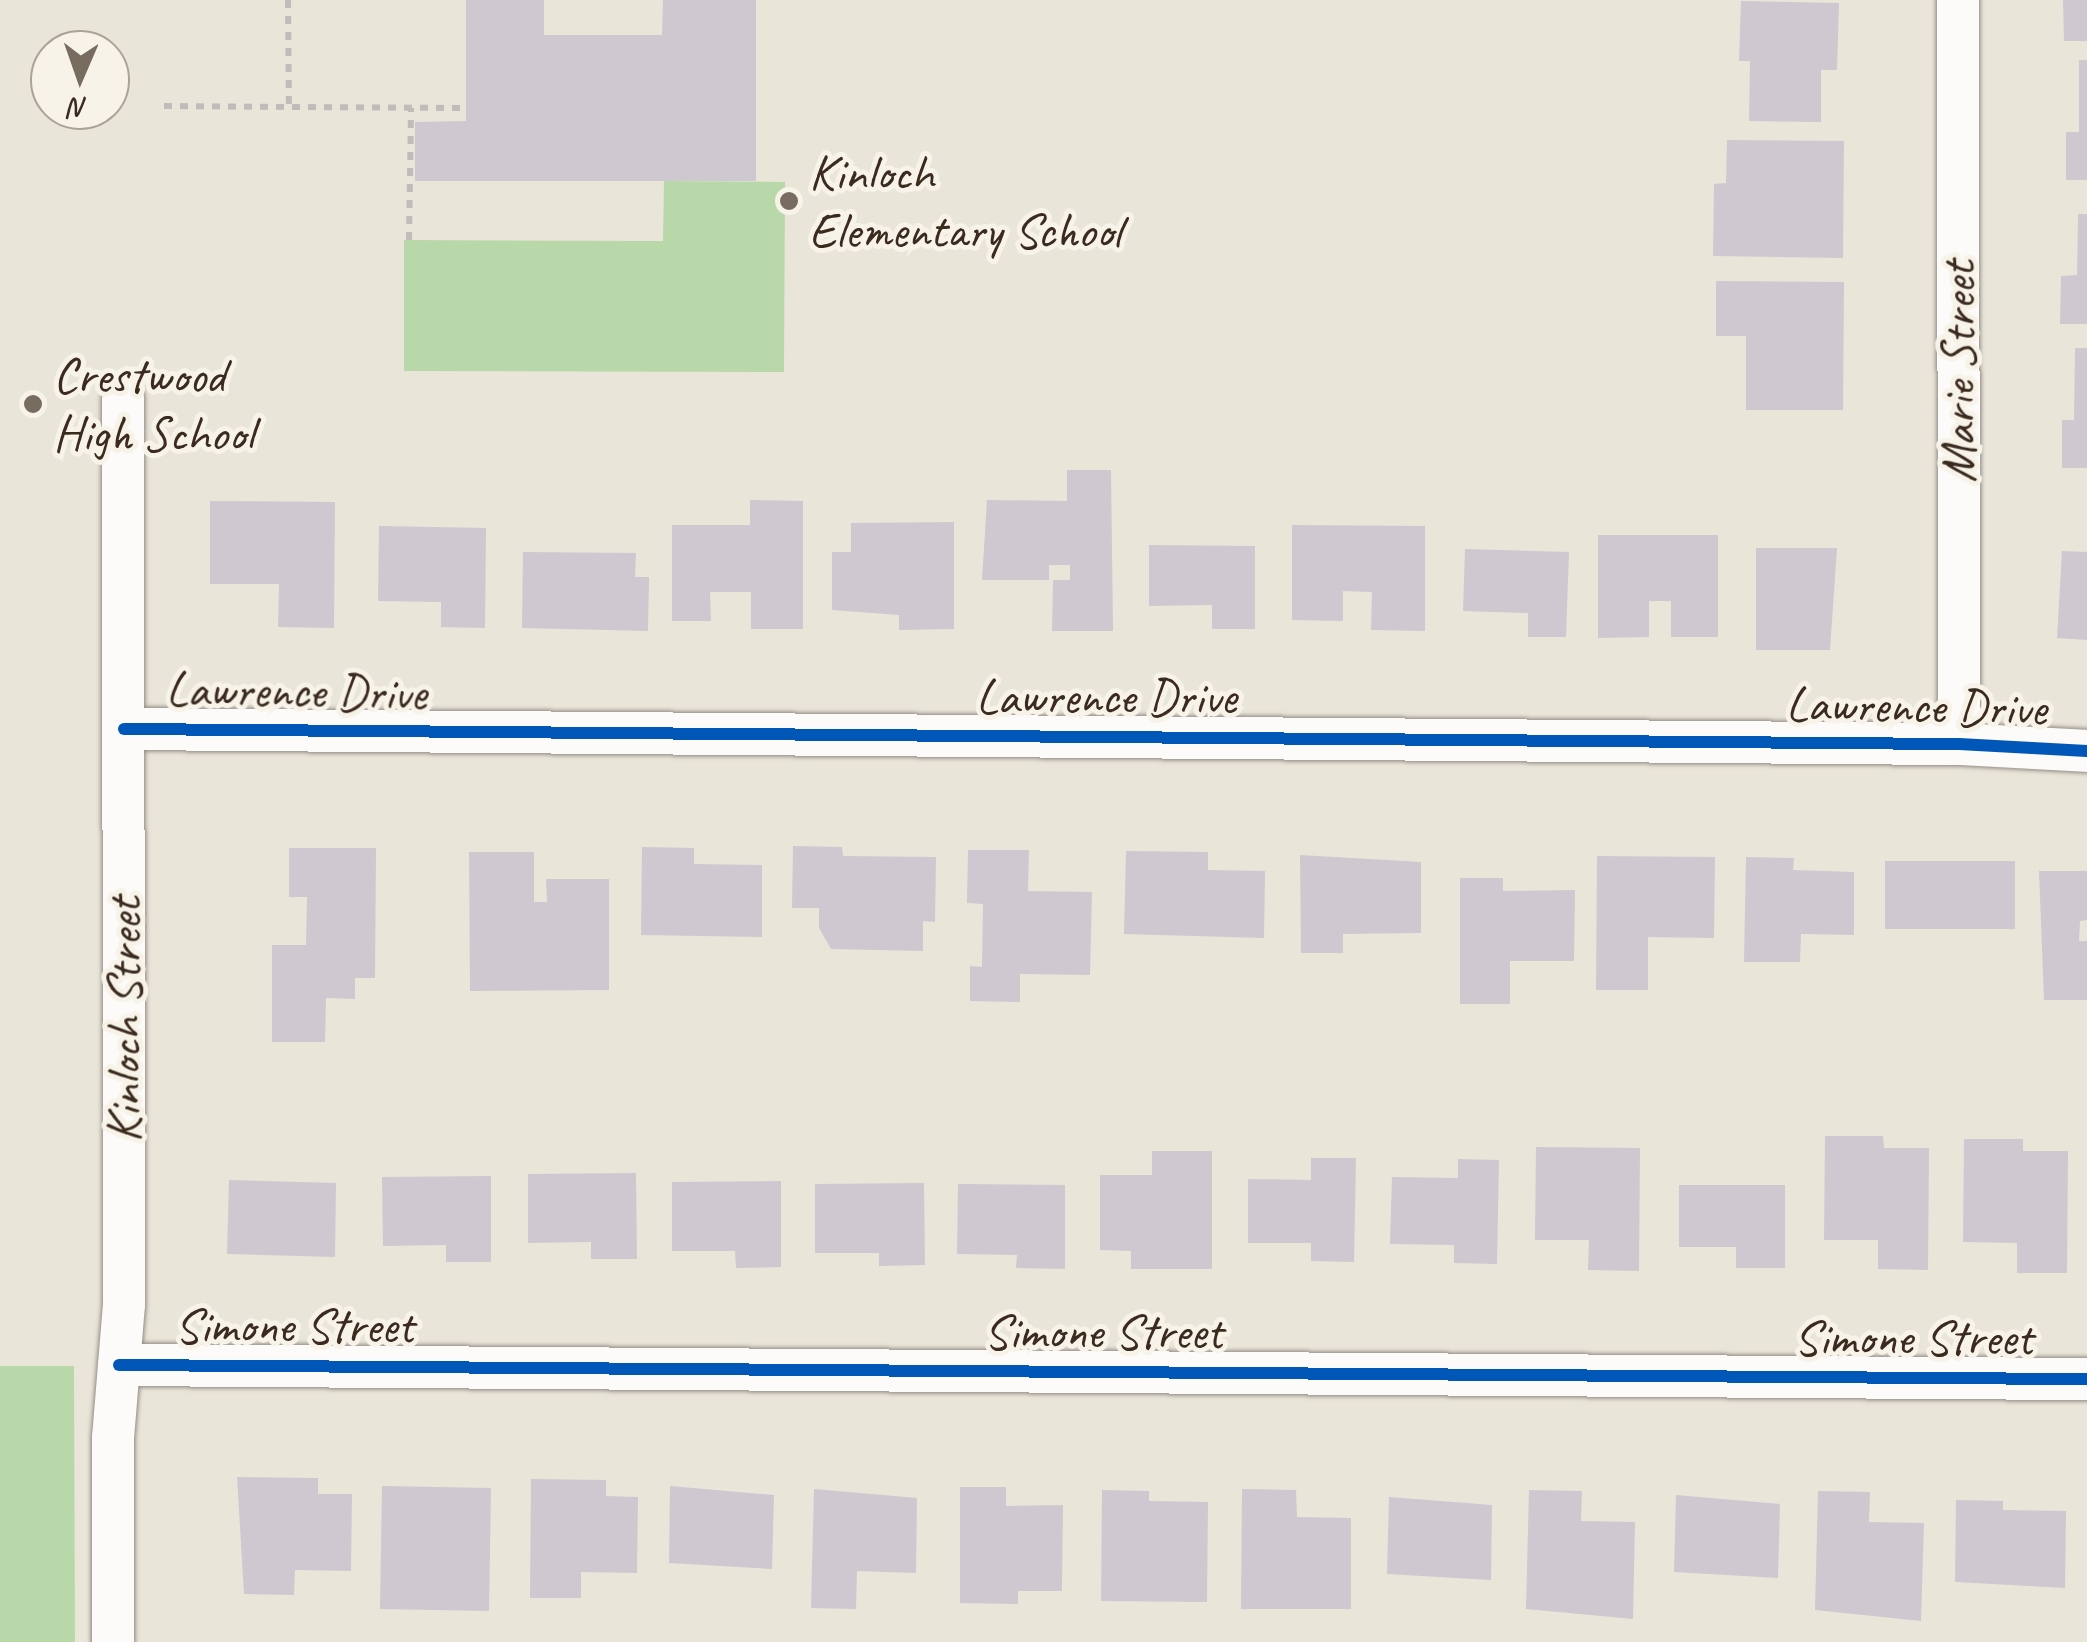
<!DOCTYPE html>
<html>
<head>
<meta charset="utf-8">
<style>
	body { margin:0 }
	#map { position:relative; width:2087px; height:1642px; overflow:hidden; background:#eae5d9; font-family:Caveat,sans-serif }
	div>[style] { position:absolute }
	.green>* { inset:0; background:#b9d8a9 }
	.building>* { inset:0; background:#cec8d0 }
	.path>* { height:6px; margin-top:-3px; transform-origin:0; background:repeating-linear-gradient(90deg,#bfbcba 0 8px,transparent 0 16px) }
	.roads { filter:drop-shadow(0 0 2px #948e86) drop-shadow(0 0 2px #948e86) }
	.street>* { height:42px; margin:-21px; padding:0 21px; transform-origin:21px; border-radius:21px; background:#fcfbf9 }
	.cycleway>* { height:12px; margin:-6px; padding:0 6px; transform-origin:6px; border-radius:6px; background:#0057b8 }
	.dots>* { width:28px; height:28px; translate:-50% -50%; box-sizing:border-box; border:5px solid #f7f3e8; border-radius:50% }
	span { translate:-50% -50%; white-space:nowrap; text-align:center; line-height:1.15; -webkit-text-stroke:10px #f7f3e8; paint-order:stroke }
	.poi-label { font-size:50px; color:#3b2a1e }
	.left { translate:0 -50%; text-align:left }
	.street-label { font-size:50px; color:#3b2a1e }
	.north { position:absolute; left:30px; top:30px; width:100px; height:100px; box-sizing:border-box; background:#f7f3e8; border:2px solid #aca397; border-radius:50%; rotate:182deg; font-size:28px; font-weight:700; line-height:40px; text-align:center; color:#3b2a1e }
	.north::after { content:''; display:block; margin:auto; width:35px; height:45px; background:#786b5f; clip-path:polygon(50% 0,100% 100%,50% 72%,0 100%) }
</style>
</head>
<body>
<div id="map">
	<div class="green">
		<div style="clip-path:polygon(664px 181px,785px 182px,784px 372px,404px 371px,404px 240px,663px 241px)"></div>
		<div style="clip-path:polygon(0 1366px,74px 1366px,75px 1642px,0 1642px)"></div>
	</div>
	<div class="building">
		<div style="clip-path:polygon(466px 0,544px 0,544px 35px,662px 35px,663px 0,756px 0,756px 181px,415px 181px,415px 122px,466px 121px)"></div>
		<div style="clip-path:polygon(2063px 0,2087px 0,2087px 41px,2064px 41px)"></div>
		<div style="clip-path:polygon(1741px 1px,1839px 3px,1837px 70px,1821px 70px,1821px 122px,1749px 121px,1750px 61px,1739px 61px)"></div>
		<div style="clip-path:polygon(2079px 60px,2087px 60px,2087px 180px,2066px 180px,2066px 132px,2079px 132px)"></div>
		<div style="clip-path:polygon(1727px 140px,1844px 141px,1843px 258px,1713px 256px,1714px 184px,1726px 183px)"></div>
		<div style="clip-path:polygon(2078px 214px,2087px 214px,2087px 324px,2060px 324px,2061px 276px,2077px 275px)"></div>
		<div style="clip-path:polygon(1716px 281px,1844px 282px,1843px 410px,1746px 410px,1746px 336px,1716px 336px)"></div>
		<div style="clip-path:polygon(2075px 348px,2087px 348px,2087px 468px,2062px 468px,2062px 420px,2074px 420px)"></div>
		<div style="clip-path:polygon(1067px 470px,1111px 470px,1113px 631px,1052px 631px,1053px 580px,1070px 580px,1070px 565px,1049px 565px,1049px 580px,982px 580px,987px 500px,1067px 501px)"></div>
		<div style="clip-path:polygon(750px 500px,803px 501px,803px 629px,751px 629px,751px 592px,710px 592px,711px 621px,672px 621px,672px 525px,750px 525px)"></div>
		<div style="clip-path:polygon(210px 501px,335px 502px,334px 628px,278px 627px,279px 584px,210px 584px)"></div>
		<div style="clip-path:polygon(954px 522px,954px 629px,899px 630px,899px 615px,832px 610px,832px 552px,851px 552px,851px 523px)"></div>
		<div style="clip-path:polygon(1292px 525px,1425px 526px,1425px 631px,1371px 630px,1372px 592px,1343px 591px,1343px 621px,1292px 620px)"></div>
		<div style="clip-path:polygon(379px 526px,486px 528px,485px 628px,441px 627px,441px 602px,378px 601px)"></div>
		<div style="clip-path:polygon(1598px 535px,1718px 535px,1718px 637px,1671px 637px,1671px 601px,1649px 601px,1649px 637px,1598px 638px)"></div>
		<div style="clip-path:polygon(1149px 545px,1255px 546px,1255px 629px,1212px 629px,1212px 605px,1149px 606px)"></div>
		<div style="clip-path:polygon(1756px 548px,1837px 548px,1830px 650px,1756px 650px)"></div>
		<div style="clip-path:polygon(1465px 549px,1569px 552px,1566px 637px,1528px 637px,1528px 613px,1463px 611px)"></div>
		<div style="clip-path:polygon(2062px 551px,2087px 552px,2087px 640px,2057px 638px)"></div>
		<div style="clip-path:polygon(523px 552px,636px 553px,635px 577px,649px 577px,648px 631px,522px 628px)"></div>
		<div style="clip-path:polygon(793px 846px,842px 847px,843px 856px,936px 857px,935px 922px,923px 921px,923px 951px,831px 949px,819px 928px,819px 908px,792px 908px)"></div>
		<div style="clip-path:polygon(642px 847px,694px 848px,694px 864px,762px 865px,762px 937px,641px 935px)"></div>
		<div style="clip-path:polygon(289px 848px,376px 848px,375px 978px,355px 978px,355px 999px,326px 998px,325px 1042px,272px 1042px,272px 945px,306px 945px,307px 897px,289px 897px)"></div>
		<div style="clip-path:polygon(968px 850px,1029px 850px,1028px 891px,1092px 892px,1090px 975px,1020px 974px,1020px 1002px,970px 1001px,970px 966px,982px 967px,983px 904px,967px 903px)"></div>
		<div style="clip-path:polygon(1126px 851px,1208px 852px,1208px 870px,1265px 871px,1264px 938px,1124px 934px)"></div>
		<div style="clip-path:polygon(469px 852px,534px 852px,534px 902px,547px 902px,546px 879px,609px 879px,609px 990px,470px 991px)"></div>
		<div style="clip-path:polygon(1300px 855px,1421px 862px,1421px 933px,1343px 934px,1343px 953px,1301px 953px)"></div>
		<div style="clip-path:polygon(1597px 856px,1715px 857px,1714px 938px,1648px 937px,1648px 990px,1596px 990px)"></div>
		<div style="clip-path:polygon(1746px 857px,1794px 858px,1793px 870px,1854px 872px,1854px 935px,1801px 934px,1800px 962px,1744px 962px)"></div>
		<div style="clip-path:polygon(1885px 861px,2015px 861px,2015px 929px,1885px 929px)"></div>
		<div style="clip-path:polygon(2039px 871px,2087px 871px,2087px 920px,2080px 921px,2079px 941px,2087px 941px,2087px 1000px,2044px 1000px)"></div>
		<div style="clip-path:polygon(1460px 878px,1503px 878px,1503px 891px,1575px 890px,1574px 961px,1510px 961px,1510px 1004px,1460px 1004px)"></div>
		<div style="clip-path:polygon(1825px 1136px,1883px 1136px,1884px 1148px,1929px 1148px,1928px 1270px,1878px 1269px,1878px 1240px,1824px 1240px)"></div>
		<div style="clip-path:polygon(1964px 1139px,2023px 1139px,2023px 1151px,2068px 1151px,2067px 1273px,2017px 1273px,2017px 1243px,1963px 1242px)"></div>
		<div style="clip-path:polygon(1536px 1147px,1640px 1148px,1639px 1271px,1588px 1270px,1589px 1240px,1535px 1240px)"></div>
		<div style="clip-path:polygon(1152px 1151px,1212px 1151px,1212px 1269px,1131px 1269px,1131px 1251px,1100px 1250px,1100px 1175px,1152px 1175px)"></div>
		<div style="clip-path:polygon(1311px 1158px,1356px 1158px,1354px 1262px,1311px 1261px,1311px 1243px,1248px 1243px,1248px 1179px,1311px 1180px)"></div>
		<div style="clip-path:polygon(1458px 1159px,1499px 1160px,1497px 1264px,1454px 1263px,1454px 1245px,1390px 1244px,1392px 1177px,1458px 1178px)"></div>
		<div style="clip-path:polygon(636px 1173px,637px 1259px,591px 1259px,591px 1242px,528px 1243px,528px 1174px)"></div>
		<div style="clip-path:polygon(491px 1176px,491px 1262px,446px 1262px,446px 1245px,383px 1246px,382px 1177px)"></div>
		<div style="clip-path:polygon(229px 1180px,336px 1183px,335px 1257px,227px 1254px)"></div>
		<div style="clip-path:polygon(781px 1181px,781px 1267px,736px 1268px,735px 1251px,672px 1251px,672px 1182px)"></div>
		<div style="clip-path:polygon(924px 1183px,925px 1265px,879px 1266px,879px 1253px,815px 1253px,815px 1184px)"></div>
		<div style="clip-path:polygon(958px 1184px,1065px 1185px,1065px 1269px,1016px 1268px,1017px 1255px,957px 1254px)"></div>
		<div style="clip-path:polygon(1679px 1185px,1785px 1185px,1785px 1268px,1736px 1268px,1736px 1247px,1679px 1247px)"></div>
		<div style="clip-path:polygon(237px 1477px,318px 1478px,318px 1494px,352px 1494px,351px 1571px,295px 1570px,294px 1595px,244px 1594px)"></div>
		<div style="clip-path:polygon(531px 1479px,606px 1480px,606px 1496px,638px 1497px,637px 1573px,581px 1572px,581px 1598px,530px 1598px)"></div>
		<div style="clip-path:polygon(382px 1486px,491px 1488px,489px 1611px,380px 1609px)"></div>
		<div style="clip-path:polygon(670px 1486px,774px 1495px,772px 1569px,669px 1563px)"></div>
		<div style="clip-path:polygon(960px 1487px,1006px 1487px,1006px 1506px,1063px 1505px,1062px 1591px,1018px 1591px,1018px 1604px,960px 1603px)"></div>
		<div style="clip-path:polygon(814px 1489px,917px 1498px,916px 1573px,857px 1571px,856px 1609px,811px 1608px)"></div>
		<div style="clip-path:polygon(1242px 1489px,1296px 1490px,1297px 1517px,1351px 1518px,1351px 1609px,1241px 1609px)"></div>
		<div style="clip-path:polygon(1102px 1490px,1149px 1491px,1149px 1501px,1208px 1502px,1207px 1602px,1101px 1601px)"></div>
		<div style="clip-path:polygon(1529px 1490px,1582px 1491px,1581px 1521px,1635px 1522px,1633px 1619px,1526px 1609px)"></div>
		<div style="clip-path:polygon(1818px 1491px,1870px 1492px,1869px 1522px,1924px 1523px,1921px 1621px,1815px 1610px)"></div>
		<div style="clip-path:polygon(1676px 1495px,1780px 1504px,1778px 1578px,1674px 1572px)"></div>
		<div style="clip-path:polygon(1389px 1497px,1492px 1505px,1491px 1580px,1387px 1574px)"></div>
		<div style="clip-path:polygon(1956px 1500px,2003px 1501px,2003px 1510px,2066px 1511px,2065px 1588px,1955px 1582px)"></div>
	</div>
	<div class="path">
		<div style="left:288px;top:0;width:107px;rotate:89.5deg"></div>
		<div style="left:164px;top:106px;width:302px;rotate:0.4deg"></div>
		<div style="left:409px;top:240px;width:132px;rotate:-89.1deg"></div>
	</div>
	<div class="roads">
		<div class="street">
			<div style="left:1958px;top:0;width:744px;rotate:89.92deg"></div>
			<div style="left:124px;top:729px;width:1835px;rotate:0.47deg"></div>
			<div style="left:1959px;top:744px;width:128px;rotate:3.1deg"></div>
			<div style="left:119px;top:1365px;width:1968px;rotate:0.41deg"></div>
			<div style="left:113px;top:1642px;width:204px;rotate:-90deg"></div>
			<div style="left:113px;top:1438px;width:134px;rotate:-85.3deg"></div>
			<div style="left:124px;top:1304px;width:905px;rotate:-90.06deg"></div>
		</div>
	</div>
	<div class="cycleway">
		<div style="left:124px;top:729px;width:1835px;rotate:0.47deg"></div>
		<div style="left:1959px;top:744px;width:128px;rotate:3.1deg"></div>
		<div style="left:119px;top:1365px;width:1968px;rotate:0.41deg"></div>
	</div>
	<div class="dots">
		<div style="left:789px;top:201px;background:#786b5f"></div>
		<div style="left:33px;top:404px;background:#786b5f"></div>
	</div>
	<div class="poi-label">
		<span class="left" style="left:809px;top:201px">Kinloch<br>Elementary School</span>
		<span class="left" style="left:53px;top:404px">Crestwood<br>High School</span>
	</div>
	<div class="street-label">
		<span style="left:1958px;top:372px;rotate:-90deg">Marie Street</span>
		<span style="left:296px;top:691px;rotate:1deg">Lawrence Drive</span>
		<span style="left:1106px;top:697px">Lawrence Drive</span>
		<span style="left:1916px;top:706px;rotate:1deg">Lawrence Drive</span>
		<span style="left:124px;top:1020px;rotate:-90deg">Kinloch Street</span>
		<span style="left:294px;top:1326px">Simone Street</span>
		<span style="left:1103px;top:1332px">Simone Street</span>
		<span style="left:1913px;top:1338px">Simone Street</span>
	</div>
	<div class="north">N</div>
</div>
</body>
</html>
